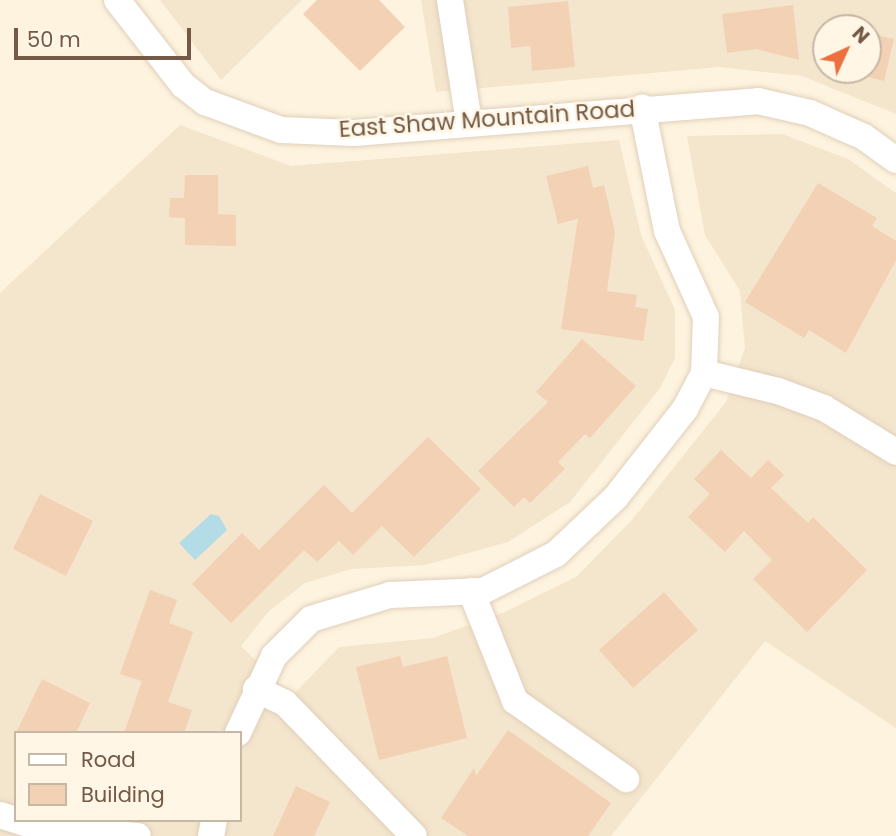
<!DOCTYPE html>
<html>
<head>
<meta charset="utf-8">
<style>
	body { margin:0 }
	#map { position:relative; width:896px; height:836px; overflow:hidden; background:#fdf3de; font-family:Poppins,sans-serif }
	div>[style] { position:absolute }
	.residential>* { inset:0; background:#f4e5cd }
	.water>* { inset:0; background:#b3dce6 }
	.building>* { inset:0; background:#f3d1b5 }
	.roads { filter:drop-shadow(0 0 2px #e0cfba) drop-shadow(0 0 2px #e0cfba) }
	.minor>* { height:26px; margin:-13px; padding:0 13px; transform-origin:13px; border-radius:13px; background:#fff }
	span { translate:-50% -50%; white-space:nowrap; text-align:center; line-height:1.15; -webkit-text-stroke:5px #fff6e5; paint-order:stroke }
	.street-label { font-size:23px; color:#735946 }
	.legend { position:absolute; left:14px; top:731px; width:228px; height:91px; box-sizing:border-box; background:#fff6e5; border:2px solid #c7b7a5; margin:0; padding:9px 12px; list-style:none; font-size:21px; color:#735946 }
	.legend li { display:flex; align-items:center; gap:14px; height:35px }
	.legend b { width:35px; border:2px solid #c7b7a5 }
	.north { position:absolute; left:812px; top:14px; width:70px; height:70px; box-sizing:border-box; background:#fff6e5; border:2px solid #c7b7a5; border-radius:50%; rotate:45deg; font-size:19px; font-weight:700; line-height:28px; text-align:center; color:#735946 }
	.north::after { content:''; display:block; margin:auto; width:24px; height:32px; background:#eb6f3f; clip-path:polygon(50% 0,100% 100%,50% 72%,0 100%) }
	.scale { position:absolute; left:14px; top:28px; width:177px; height:32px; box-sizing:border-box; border:4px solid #735946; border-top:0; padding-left:9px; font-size:21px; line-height:24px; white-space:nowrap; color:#735946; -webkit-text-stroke:5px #fff6e5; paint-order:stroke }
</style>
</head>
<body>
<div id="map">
	<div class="residential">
		<div style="clip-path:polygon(160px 0,302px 0,221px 80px)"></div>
		<div style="clip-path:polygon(evenodd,421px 0,896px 0,896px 114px,802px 76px,719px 67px,436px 92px,421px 0,826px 28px,868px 28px,868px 70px,826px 70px,826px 28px)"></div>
		<div style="clip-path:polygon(evenodd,180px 125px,291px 166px,619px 140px,641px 235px,675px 310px,675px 358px,660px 388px,570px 502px,508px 542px,425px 565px,351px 569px,305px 583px,269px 611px,241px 646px,292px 696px,339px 647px,433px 638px,505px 612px,576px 577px,632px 520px,726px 402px,745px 348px,740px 291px,705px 235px,687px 136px,782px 134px,848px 159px,896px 193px,896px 728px,765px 641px,611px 836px,0 836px,0 293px,180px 125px,16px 733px,240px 733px,240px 820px,16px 820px,16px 733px)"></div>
	</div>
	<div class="water">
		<div style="clip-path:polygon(211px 514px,219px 516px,227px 530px,195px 560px,179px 543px)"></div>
	</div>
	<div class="building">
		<div style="clip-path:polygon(317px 0,379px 0,405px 27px,360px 71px,303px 14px)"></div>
		<div style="clip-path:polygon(568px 1px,575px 67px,532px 71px,530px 46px,511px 48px,508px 7px)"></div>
		<div style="clip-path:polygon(793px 5px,799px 60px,756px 49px,727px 53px,722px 14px)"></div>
		<div style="clip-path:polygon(868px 33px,894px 39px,884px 81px,868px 77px)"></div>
		<div style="clip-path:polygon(588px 166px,593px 188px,604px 185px,615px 232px,607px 291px,637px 295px,635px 307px,648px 309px,643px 341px,561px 329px,578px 219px,558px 224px,546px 176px)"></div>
		<div style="clip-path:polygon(185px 175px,218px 175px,218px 214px,236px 215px,236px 246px,185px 245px,185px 218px,169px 217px,170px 198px,184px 198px)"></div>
		<div style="clip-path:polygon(818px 183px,877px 218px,872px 226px,896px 241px,896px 260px,846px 353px,809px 330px,804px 338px,745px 302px)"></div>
		<div style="clip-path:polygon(582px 339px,636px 386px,590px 438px,585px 434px,558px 462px,565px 469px,530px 503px,524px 497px,514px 507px,478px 471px,548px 402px,536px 392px)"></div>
		<div style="clip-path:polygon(428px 437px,481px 489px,414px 557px,382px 526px,353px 555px,339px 541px,317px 562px,304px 550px,231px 623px,192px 584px,242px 533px,259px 550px,324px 485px,352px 513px)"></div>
		<div style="clip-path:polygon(721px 450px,751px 478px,768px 460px,784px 475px,771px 488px,808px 523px,813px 517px,867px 570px,807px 632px,753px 579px,772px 560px,744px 531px,725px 552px,688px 517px,710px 494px,694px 479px)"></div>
		<div style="clip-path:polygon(40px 494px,93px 521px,66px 576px,13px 549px)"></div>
		<div style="clip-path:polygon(150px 590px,177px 600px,169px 623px,193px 632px,168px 702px,192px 710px,184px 733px,124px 733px,142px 681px,120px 674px)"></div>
		<div style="clip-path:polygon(664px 592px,698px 630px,633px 688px,599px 650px)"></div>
		<div style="clip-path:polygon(400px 656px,403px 667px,447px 656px,467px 738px,379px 760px,356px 667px)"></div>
		<div style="clip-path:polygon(42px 679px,90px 703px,76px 733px,16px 733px)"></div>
		<div style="clip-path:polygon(508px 730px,611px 803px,588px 836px,468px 836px,441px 818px,474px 768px,476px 776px)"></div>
		<div style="clip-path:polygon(296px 786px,330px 802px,314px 836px,273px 836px)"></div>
	</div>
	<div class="roads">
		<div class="minor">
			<div style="left:117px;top:0;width:108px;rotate:52.2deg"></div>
			<div style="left:183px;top:85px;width:28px;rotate:38deg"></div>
			<div style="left:205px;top:102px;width:81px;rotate:20.2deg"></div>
			<div style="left:281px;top:130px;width:73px;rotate:2.4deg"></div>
			<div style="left:354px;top:133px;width:405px;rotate:-4.5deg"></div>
			<div style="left:758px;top:101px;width:53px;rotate:13deg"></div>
			<div style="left:810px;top:113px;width:59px;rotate:24deg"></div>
			<div style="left:864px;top:137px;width:39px;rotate:36deg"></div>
			<div style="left:450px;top:0;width:124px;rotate:81.2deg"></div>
			<div style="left:704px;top:373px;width:76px;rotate:13.7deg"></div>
			<div style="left:778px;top:391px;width:49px;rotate:20.3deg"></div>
			<div style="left:824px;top:408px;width:84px;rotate:31.4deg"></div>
			<div style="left:471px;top:591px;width:118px;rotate:68.2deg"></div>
			<div style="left:515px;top:701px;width:136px;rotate:35.1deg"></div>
			<div style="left:256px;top:689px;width:32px;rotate:26deg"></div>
			<div style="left:285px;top:703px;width:185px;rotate:45.9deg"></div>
			<div style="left:238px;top:733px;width:85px;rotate:-64.9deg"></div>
			<div style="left:274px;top:656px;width:52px;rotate:-45deg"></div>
			<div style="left:311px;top:619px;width:83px;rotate:-16.9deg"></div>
			<div style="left:390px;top:595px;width:93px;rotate:-2.5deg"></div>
			<div style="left:483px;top:591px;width:82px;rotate:-26.9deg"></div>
			<div style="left:556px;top:554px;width:83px;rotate:-43.5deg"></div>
			<div style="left:616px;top:497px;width:112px;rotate:-51.9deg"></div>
			<div style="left:685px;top:409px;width:41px;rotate:-62.2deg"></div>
			<div style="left:704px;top:373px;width:56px;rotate:-88deg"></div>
			<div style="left:706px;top:317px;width:94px;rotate:-114.4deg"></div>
			<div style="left:667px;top:231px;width:126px;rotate:-101.4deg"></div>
			<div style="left:0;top:815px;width:43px;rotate:17.6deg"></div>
			<div style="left:41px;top:828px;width:97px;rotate:4.7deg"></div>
			<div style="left:211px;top:836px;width:16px;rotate:-79deg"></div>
		</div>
	</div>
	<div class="street-label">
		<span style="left:487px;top:119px;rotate:-4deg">East Shaw Mountain Road</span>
	</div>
	<ul class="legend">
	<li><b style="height:9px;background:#fff"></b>Road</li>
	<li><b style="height:19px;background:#f3d1b5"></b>Building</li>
	</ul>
	<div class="north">N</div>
	<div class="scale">50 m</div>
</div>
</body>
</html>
